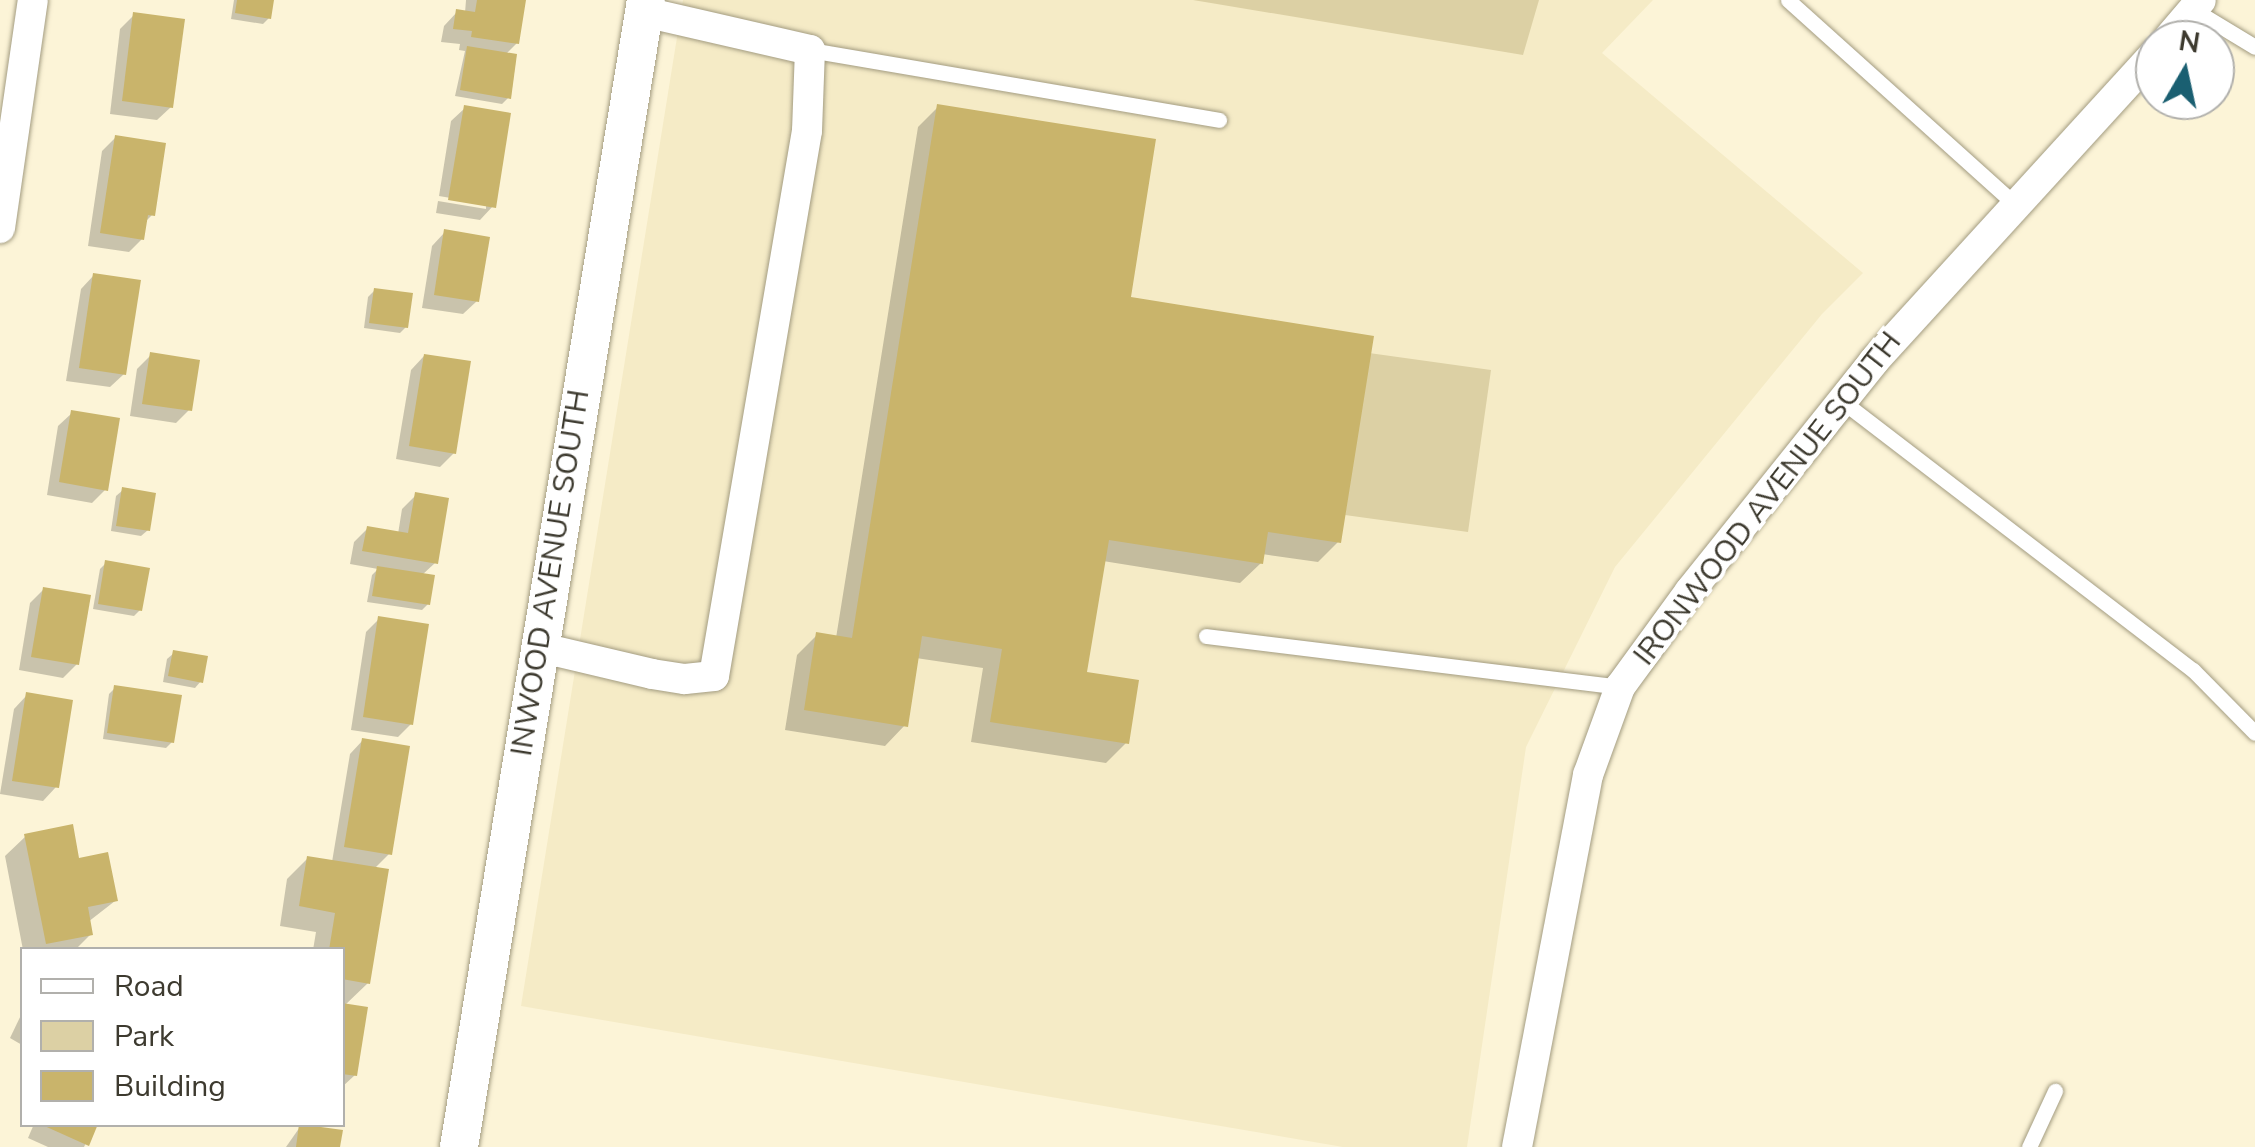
<!DOCTYPE html>
<html>
<head>
<meta charset="utf-8">
<style>
	body { margin:0 }
	#map { position:relative; width:2255px; height:1147px; overflow:hidden; background:#fcf4d7; font-family:"Nunito Sans",sans-serif }
	div>[style] { position:absolute }
	.built>* { inset:0; background:#f5ebc6 }
	.green>* { inset:0; background:#dcd0a4 }
	.shadow>* { inset:0; background:#0003 }
	.building>* { inset:0; background:#c9b46b }
	.roads { filter:drop-shadow(0 0 2px #a39c81) drop-shadow(0 0 2px #a39c81) }
	.service>* { height:15px; margin:-7.5px; padding:0 7.5px; transform-origin:7.5px; border-radius:7.5px; background:#fff }
	.minor>* { height:30px; margin:-15px; padding:0 15px; transform-origin:15px; border-radius:15px; background:#fff }
	.tertiary>* { height:38px; margin:-19px; padding:0 19px; transform-origin:19px; border-radius:19px; background:#fff }
	span { translate:-50% -50%; white-space:nowrap; text-align:center; line-height:1.15; -webkit-text-stroke:8px #fff; paint-order:stroke }
	.street-label { font-size:30px; color:#3d3a2f }
	.legend { position:absolute; left:20px; top:947px; width:325px; height:180px; box-sizing:border-box; background:#fff; border:2px solid #b1b0ac; margin:0; padding:12px 18px; list-style:none; font-size:30px; color:#3d3a2f }
	.legend li { display:flex; align-items:center; gap:20px; height:50px }
	.legend b { width:50px; border:2px solid #b1b0ac }
	.north { position:absolute; left:2135px; top:20px; width:100px; height:100px; box-sizing:border-box; background:#fff; border:2px solid #b1b0ac; border-radius:50%; rotate:9deg; font-size:28px; font-weight:700; line-height:40px; text-align:center; color:#3d3a2f }
	.north::after { content:''; display:block; margin:auto; width:35px; height:45px; background:#1a5f71; clip-path:polygon(50% 0,100% 100%,50% 72%,0 100%) }
</style>
</head>
<body>
<div id="map">
	<div class="built">
		<div style="clip-path:polygon(683px 0,1653px 0,1602px 53px,1863px 273px,1822px 314px,1615px 567px,1526px 747px,1467px 1147px,1343px 1147px,521px 1006px)"></div>
	</div>
	<div class="green">
		<div style="clip-path:polygon(1193px 0,1539px 0,1523px 55px)"></div>
		<div style="clip-path:polygon(1369px 353px,1491px 370px,1468px 532px,1345px 515px)"></div>
	</div>
	<div class="shadow">
		<div style="clip-path:polygon(234px 0,272px 0,269px 18px,263px 24px,231px 19px)"></div>
		<div style="clip-path:polygon(466px 0,523px 0,517px 43px,505px 55px,509px 97px,502px 104px,455px 96px,465px 51px,459px 50px,460px 44px,441px 42px,444px 26px,457px 12px,465px 13px)"></div>
		<div style="clip-path:polygon(134px 15px,171px 107px,157px 120px,110px 114px,120px 29px)"></div>
		<div style="clip-path:polygon(938px 107px,1128px 299px,1338px 542px,1318px 562px,1262px 554px,1261px 563px,1240px 583px,1103px 561px,1085px 674px,1126px 743px,1106px 763px,971px 742px,983px 668px,916px 658px,905px 725px,885px 746px,785px 730px,797px 655px,817px 635px,836px 638px,918px 127px)"></div>
		<div style="clip-path:polygon(465px 108px,493px 206px,480px 220px,436px 213px,438px 201px,486px 209px,486px 204px,439px 196px,451px 121px)"></div>
		<div style="clip-path:polygon(115px 138px,152px 215px,145px 222px,142px 239px,129px 252px,88px 246px,102px 151px)"></div>
		<div style="clip-path:polygon(445px 232px,477px 301px,463px 314px,422px 308px,432px 246px)"></div>
		<div style="clip-path:polygon(94px 275px,124px 374px,110px 387px,66px 381px,81px 289px)"></div>
		<div style="clip-path:polygon(375px 290px,406px 327px,400px 333px,364px 328px,368px 297px)"></div>
		<div style="clip-path:polygon(151px 355px,189px 410px,176px 423px,130px 416px,137px 369px)"></div>
		<div style="clip-path:polygon(424px 356px,454px 453px,440px 467px,396px 459px,411px 370px)"></div>
		<div style="clip-path:polygon(72px 413px,105px 490px,92px 503px,47px 495px,58px 426px)"></div>
		<div style="clip-path:polygon(123px 490px,148px 530px,141px 536px,111px 531px,116px 496px)"></div>
		<div style="clip-path:polygon(416px 495px,435px 563px,422px 575px,428px 604px,422px 610px,367px 602px,372px 575px,378px 569px,350px 564px,354px 542px,368px 528px,398px 534px,402px 509px)"></div>
		<div style="clip-path:polygon(106px 563px,140px 610px,134px 616px,93px 609px,100px 569px)"></div>
		<div style="clip-path:polygon(43px 590px,77px 664px,63px 678px,19px 670px,30px 603px)"></div>
		<div style="clip-path:polygon(379px 619px,411px 724px,398px 737px,351px 730px,366px 632px)"></div>
		<div style="clip-path:polygon(174px 653px,201px 681px,195px 688px,163px 682px,167px 659px)"></div>
		<div style="clip-path:polygon(115px 688px,172px 742px,166px 748px,103px 739px,109px 694px)"></div>
		<div style="clip-path:polygon(27px 695px,56px 787px,43px 801px,0 794px,14px 709px)"></div>
		<div style="clip-path:polygon(363px 740px,390px 853px,374px 869px,368px 983px,344px 1006px,355px 1075px,342px 1087px,342px 950px,313px 950px,316px 932px,280px 926px,287px 879px,308px 858px,332px 862px,350px 754px)"></div>
		<div style="clip-path:polygon(26px 836px,77px 860px,115px 901px,88px 922px,91px 934px,75px 950px,23px 950px,5px 856px)"></div>
		<div style="clip-path:polygon(22px 1013px,22px 1045px,10px 1038px)"></div>
		<div style="clip-path:polygon(34px 1124px,95px 1124px,84px 1147px,48px 1147px,28px 1138px)"></div>
		<div style="clip-path:polygon(300px 1127px,338px 1147px,286px 1147px)"></div>
	</div>
	<div class="building">
		<div style="clip-path:polygon(237px 0,274px 0,271px 19px,235px 13px)"></div>
		<div style="clip-path:polygon(477px 0,526px 0,519px 44px,471px 37px,472px 31px,453px 29px,456px 9px,475px 12px)"></div>
		<div style="clip-path:polygon(133px 12px,185px 19px,173px 108px,122px 101px)"></div>
		<div style="clip-path:polygon(467px 46px,517px 54px,511px 99px,460px 90px)"></div>
		<div style="clip-path:polygon(937px 104px,1156px 139px,1131px 297px,1374px 336px,1341px 543px,1268px 532px,1263px 564px,1109px 540px,1087px 672px,1139px 680px,1129px 744px,990px 722px,1002px 649px,922px 636px,908px 727px,804px 710px,816px 632px,852px 638px)"></div>
		<div style="clip-path:polygon(464px 105px,511px 113px,496px 208px,448px 200px)"></div>
		<div style="clip-path:polygon(115px 135px,166px 143px,155px 216px,148px 215px,144px 240px,100px 233px)"></div>
		<div style="clip-path:polygon(444px 229px,490px 237px,479px 302px,434px 295px)"></div>
		<div style="clip-path:polygon(93px 273px,141px 280px,126px 375px,79px 368px)"></div>
		<div style="clip-path:polygon(374px 288px,413px 293px,408px 328px,369px 323px)"></div>
		<div style="clip-path:polygon(150px 352px,200px 360px,192px 411px,142px 404px)"></div>
		<div style="clip-path:polygon(424px 354px,471px 361px,456px 454px,409px 446px)"></div>
		<div style="clip-path:polygon(71px 410px,120px 418px,108px 491px,59px 482px)"></div>
		<div style="clip-path:polygon(122px 487px,156px 493px,150px 531px,116px 526px)"></div>
		<div style="clip-path:polygon(415px 492px,449px 498px,438px 564px,362px 551px,367px 526px,408px 533px)"></div>
		<div style="clip-path:polygon(105px 560px,150px 568px,142px 611px,98px 604px)"></div>
		<div style="clip-path:polygon(377px 566px,435px 575px,430px 605px,372px 596px)"></div>
		<div style="clip-path:polygon(43px 587px,91px 595px,79px 665px,31px 657px)"></div>
		<div style="clip-path:polygon(378px 616px,429px 624px,413px 725px,363px 717px)"></div>
		<div style="clip-path:polygon(173px 650px,208px 656px,203px 683px,168px 676px)"></div>
		<div style="clip-path:polygon(114px 685px,182px 695px,174px 743px,107px 733px)"></div>
		<div style="clip-path:polygon(26px 692px,73px 700px,59px 788px,12px 781px)"></div>
		<div style="clip-path:polygon(362px 738px,410px 746px,392px 855px,344px 847px)"></div>
		<div style="clip-path:polygon(73px 824px,79px 858px,108px 852px,118px 901px,88px 907px,93px 935px,46px 944px,24px 834px)"></div>
		<div style="clip-path:polygon(307px 856px,389px 869px,370px 984px,342px 979px,342px 950px,329px 950px,335px 913px,299px 906px)"></div>
		<div style="clip-path:polygon(342px 1003px,368px 1007px,357px 1076px,342px 1074px)"></div>
		<div style="clip-path:polygon(40px 1124px,98px 1124px,89px 1146px)"></div>
		<div style="clip-path:polygon(299px 1124px,343px 1130px,340px 1147px,296px 1147px)"></div>
	</div>
	<div class="roads">
		<div class="service">
			<div style="left:1788px;top:0;width:307px;rotate:42deg"></div>
			<div style="left:2194px;top:10px;width:71px;rotate:31.2deg"></div>
			<div style="left:810px;top:50px;width:415px;rotate:9.7deg"></div>
			<div style="left:1842px;top:401px;width:442px;rotate:37.5deg"></div>
			<div style="left:2193px;top:670px;width:88px;rotate:45.5deg"></div>
			<div style="left:1206px;top:636px;width:417px;rotate:7deg"></div>
			<div style="left:2029px;top:1147px;width:62px;rotate:-65.1deg"></div>
		</div>
		<div class="minor">
			<div style="left:2167px;top:40px;width:52px;rotate:-49.6deg"></div>
			<div style="left:0;top:228px;width:230px;rotate:-81.8deg"></div>
			<div style="left:538px;top:647px;width:117px;rotate:13.3deg"></div>
			<div style="left:652px;top:674px;width:33px;rotate:9deg"></div>
			<div style="left:685px;top:679px;width:29px;rotate:-6deg"></div>
			<div style="left:714px;top:676px;width:553px;rotate:-80.32deg"></div>
			<div style="left:807px;top:131px;width:81px;rotate:-87.9deg"></div>
			<div style="left:810px;top:50px;width:170px;rotate:-167.1deg"></div>
			<div style="left:1517px;top:1147px;width:379px;rotate:-79.2deg"></div>
			<div style="left:1588px;top:775px;width:94px;rotate:-70deg"></div>
			<div style="left:1620px;top:687px;width:119px;rotate:-53.9deg"></div>
			<div style="left:1690px;top:591px;width:295px;rotate:-51.3deg"></div>
			<div style="left:1874px;top:361px;width:417px;rotate:-47.6deg"></div>
		</div>
		<div class="tertiary">
			<div style="left:459px;top:1147px;width:1162px;rotate:-80.74deg"></div>
		</div>
	</div>
	<div class="street-label">
		<span style="left:1768px;top:499px;rotate:-52deg">IRONWOOD AVENUE SOUTH</span>
		<span style="left:551px;top:573px;rotate:-81deg">INWOOD AVENUE SOUTH</span>
	</div>
	<ul class="legend">
	<li><b style="height:12px;background:#fff"></b>Road</li>
	<li><b style="height:28px;background:#dcd0a4"></b>Park</li>
	<li><b style="height:28px;background:#c9b46b"></b>Building</li>
	</ul>
	<div class="north">N</div>
</div>
</body>
</html>
